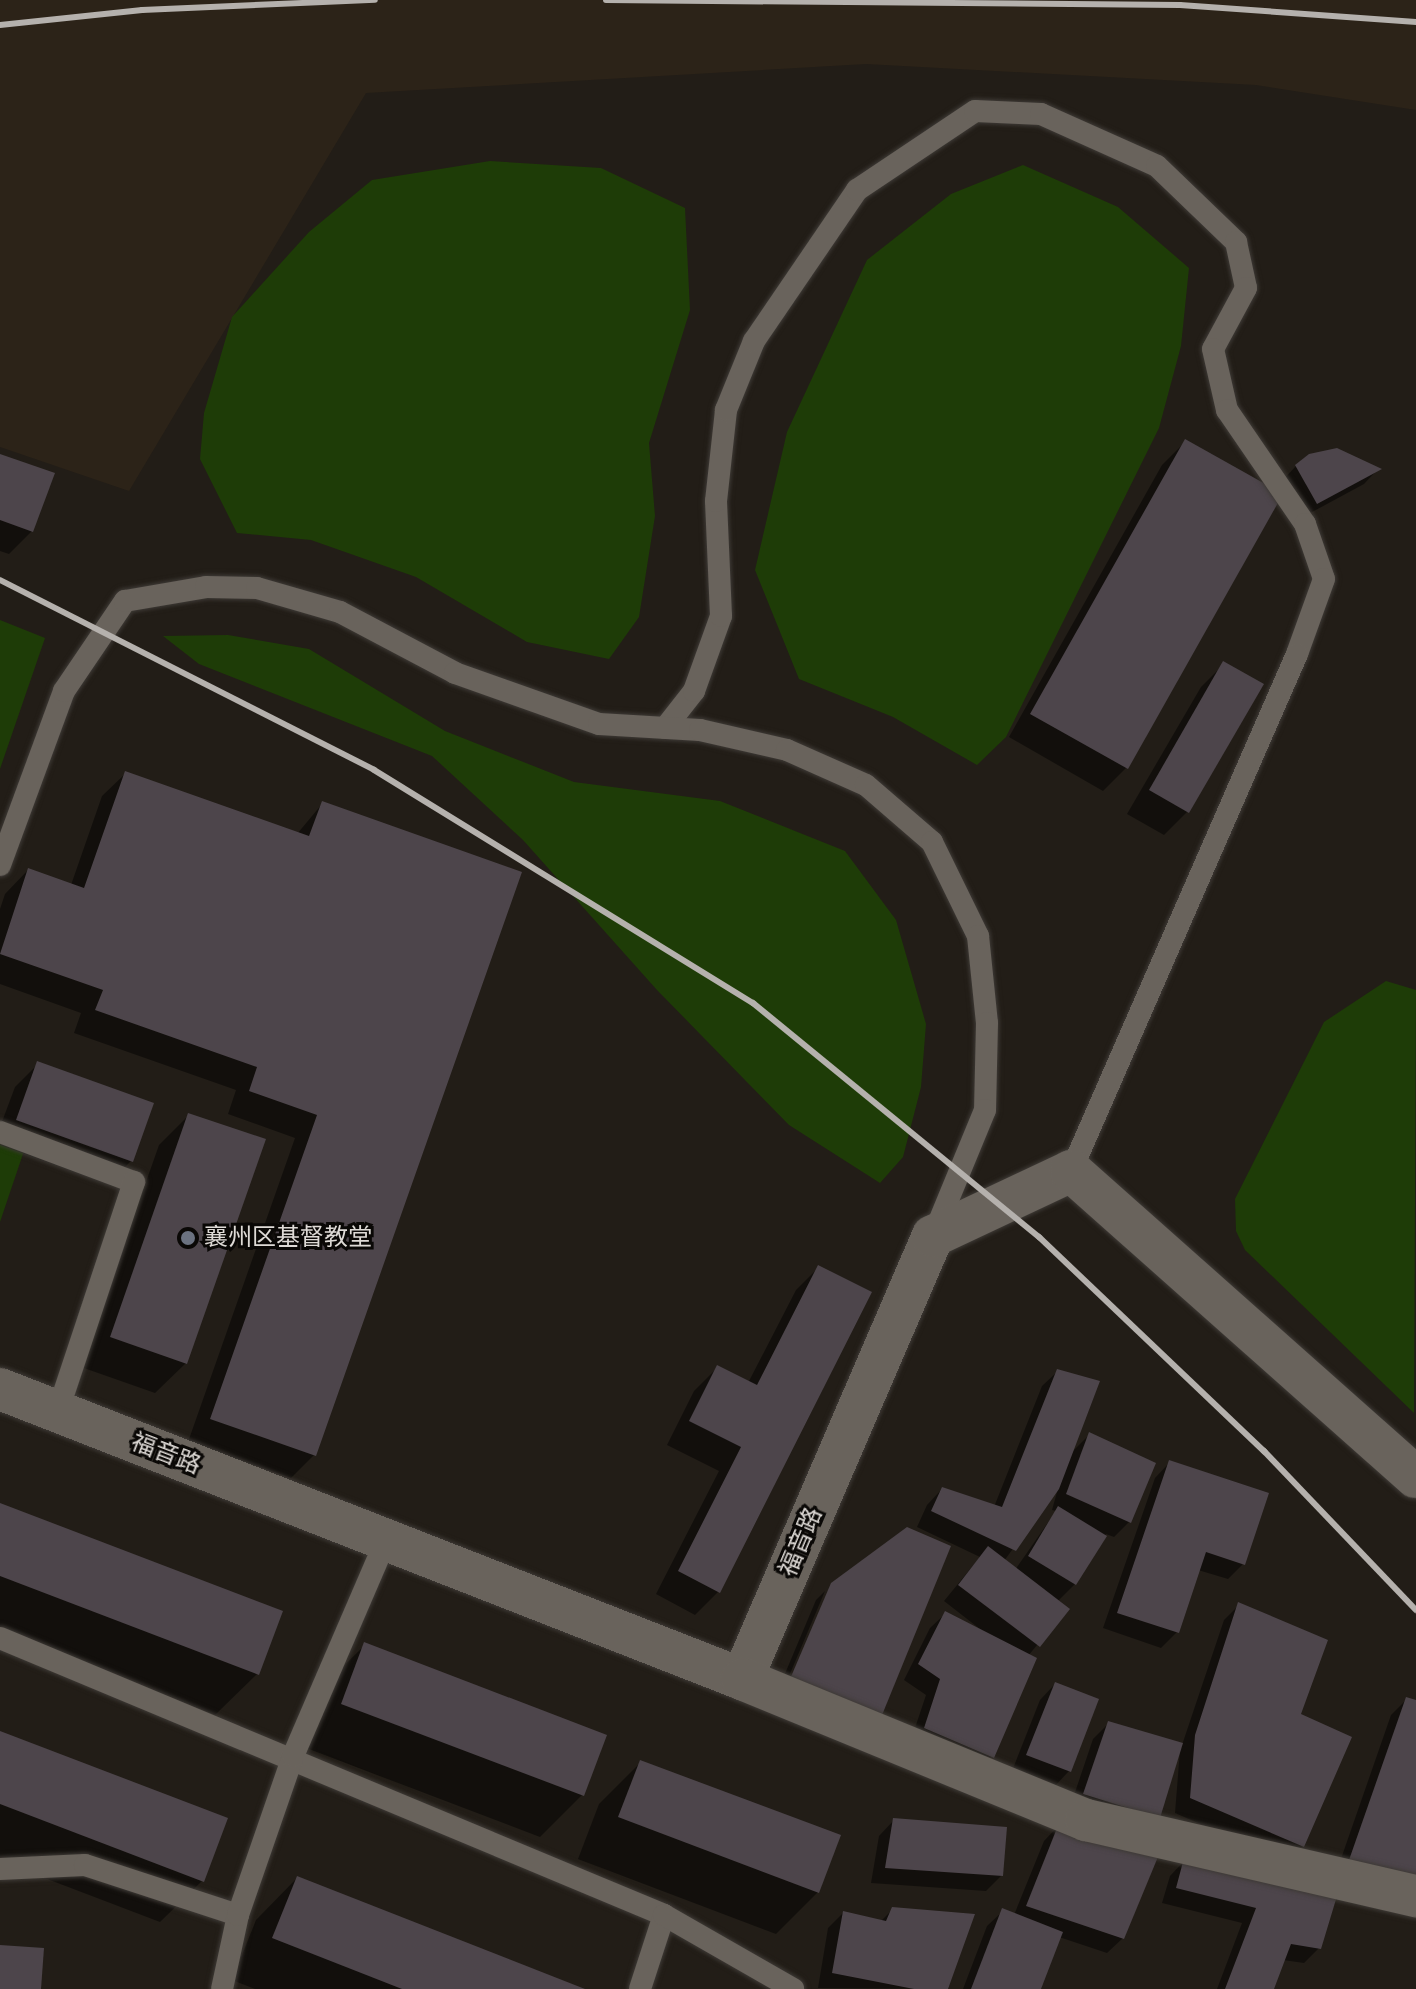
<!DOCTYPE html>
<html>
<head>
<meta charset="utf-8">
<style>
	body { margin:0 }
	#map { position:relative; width:1416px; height:1989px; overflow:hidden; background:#221d17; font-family:"Varela Round","Noto Sans SC",sans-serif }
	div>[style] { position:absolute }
	.built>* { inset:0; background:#2c2318 }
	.green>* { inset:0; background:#1e3c07 }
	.shadow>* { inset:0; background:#0007 }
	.building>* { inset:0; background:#4d454b }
	.roads { filter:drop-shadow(0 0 2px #3e3a36) drop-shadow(0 0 2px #3e3a36) }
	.lane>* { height:22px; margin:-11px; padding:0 11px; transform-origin:11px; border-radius:11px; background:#69635c }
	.street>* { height:42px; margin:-21px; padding:0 21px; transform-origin:21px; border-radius:21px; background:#69635c }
	.rail>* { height:6px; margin:-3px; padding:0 3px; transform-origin:3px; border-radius:3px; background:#b5b1ad }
	.dots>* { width:22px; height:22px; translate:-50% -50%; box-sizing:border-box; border:4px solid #0a0806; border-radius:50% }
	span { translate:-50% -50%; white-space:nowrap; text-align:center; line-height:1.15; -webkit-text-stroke:6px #0a0806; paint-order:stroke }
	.poi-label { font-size:24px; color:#dedad6 }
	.left { translate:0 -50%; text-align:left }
	.street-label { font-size:24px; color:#dedad6 }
</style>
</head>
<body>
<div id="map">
	<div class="built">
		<div style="clip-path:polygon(0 0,1416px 0,1416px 110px,1256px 85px,866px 64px,366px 93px,129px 491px,0 447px)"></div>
	</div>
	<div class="green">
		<div style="clip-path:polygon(490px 161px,601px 168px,685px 208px,690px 310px,649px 443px,655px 516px,639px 617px,609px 659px,527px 642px,416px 577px,311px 540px,237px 533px,200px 459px,204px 413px,232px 317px,309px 232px,372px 180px)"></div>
		<div style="clip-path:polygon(1023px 165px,1118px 207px,1189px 268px,1181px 346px,1159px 428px,1006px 737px,977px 765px,893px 717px,799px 679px,755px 570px,787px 432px,867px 260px,951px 194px)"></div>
		<div style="clip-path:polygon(0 620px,45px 638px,0 769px)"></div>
		<div style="clip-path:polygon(228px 635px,309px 649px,445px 731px,574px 782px,720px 801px,845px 851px,896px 920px,926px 1024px,921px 1087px,903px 1157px,880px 1183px,789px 1125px,657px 990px,523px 840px,432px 756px,199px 664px,163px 636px)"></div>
		<div style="clip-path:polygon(1386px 981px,1416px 990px,1414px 1413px,1245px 1250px,1236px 1231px,1235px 1199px,1324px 1022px)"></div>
		<div style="clip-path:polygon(0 1132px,27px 1142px,0 1222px)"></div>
	</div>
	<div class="shadow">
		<div style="clip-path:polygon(1185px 442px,1126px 768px,1103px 791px,1009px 737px,1162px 465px)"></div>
		<div style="clip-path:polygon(0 456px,32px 531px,9px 554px,0 551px)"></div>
		<div style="clip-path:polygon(1296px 466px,1378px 469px,1364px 484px,1301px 518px,1281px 482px)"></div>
		<div style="clip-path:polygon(1224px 664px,1187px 812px,1164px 835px,1127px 814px,1201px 687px)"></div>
		<div style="clip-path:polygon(126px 773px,297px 834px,322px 804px,314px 1455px,291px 1478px,188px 1442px,295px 1138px,228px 1114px,236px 1090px,74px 1033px,81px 1013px,0 984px,0 909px,5px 894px,28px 870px,71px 885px,102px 796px)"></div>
		<div style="clip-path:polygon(38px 1064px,131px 1161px,108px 1184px,0 1145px,0 1127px,15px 1087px)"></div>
		<div style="clip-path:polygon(189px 1115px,186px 1363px,155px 1393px,81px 1367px,159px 1145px)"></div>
		<div style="clip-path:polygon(819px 1267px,718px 1592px,695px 1615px,656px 1594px,719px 1471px,667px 1445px,694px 1391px,717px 1368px,748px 1383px,796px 1290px)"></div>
		<div style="clip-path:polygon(evenodd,1058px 1371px,1070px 1454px,1090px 1434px,1129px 1522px,1114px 1537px,1106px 1534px,1075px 1584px,1057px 1602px,1067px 1609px,1028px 1656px,992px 1756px,977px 1772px,910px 1743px,926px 1695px,904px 1680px,930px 1628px,946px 1613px,980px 1629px,944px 1601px,980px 1557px,917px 1527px,927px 1505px,942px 1489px,994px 1507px,1042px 1386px,1058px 1371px,1059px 1485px,1052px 1510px,1056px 1511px,1015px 1570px,1004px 1561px,1059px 1485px)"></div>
		<div style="clip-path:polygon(1170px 1462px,1243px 1564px,1228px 1579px,1198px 1570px,1177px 1632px,1161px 1648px,1103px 1628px,1155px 1478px)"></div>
		<div style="clip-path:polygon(0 1505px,257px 1674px,215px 1715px,0 1633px)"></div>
		<div style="clip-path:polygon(948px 1547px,776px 1695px,816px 1600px,825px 1591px,784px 1688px)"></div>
		<div style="clip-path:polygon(1239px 1605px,1299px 1715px,1302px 1846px,1286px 1861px,1175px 1813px,1180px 1750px,1158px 1817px,1069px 1810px,1093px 1739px,1109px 1723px,1182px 1745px,1224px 1620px)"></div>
		<div style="clip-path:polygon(365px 1645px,604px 1736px,582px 1795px,540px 1837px,301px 1746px,323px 1686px)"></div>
		<div style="clip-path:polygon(1055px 1684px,1069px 1771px,1054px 1787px,1012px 1771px,1040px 1700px)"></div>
		<div style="clip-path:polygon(1407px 1699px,1416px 1702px,1416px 1898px,1335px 1876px,1391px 1715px)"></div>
		<div style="clip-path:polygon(0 1734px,202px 1881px,160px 1922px,0 1861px)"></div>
		<div style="clip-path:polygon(641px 1762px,818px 1892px,776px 1934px,578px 1859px,599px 1804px)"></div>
		<div style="clip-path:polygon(894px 1820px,1002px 1875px,986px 1891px,871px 1883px,879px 1836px)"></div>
		<div style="clip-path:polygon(1059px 1825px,1123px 1938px,1107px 1953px,1059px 1937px,1039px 1989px,963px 1989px,987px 1926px,1003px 1911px,1014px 1915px,1044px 1841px)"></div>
		<div style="clip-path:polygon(1185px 1860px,1319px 1948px,1304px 1963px,1283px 1960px,1271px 1989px,1217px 1989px,1242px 1923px,1162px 1903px,1170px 1876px)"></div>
		<div style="clip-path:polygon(297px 1878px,580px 1989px,255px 1989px,232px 1980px,256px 1920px)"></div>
		<div style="clip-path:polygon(893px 1909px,946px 1989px,818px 1988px,828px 1928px,843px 1913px,880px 1922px)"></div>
	</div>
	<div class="building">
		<div style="clip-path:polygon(1185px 439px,1283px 494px,1128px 769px,1030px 714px)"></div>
		<div style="clip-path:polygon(1337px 448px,1382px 469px,1317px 504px,1295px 465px,1309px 454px)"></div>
		<div style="clip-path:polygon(0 454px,55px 473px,33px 532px,0 520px)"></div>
		<div style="clip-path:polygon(1223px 661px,1264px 684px,1189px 813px,1149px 790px)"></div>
		<div style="clip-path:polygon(125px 771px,309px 836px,322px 801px,522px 872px,316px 1456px,210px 1419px,317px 1115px,249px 1091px,257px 1067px,95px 1010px,103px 990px,0 954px,28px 868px,84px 888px)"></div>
		<div style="clip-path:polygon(37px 1061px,154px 1103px,133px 1162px,16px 1120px)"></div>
		<div style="clip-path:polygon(188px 1113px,266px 1139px,187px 1364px,110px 1337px)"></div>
		<div style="clip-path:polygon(818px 1265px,872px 1292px,720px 1593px,678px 1571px,741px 1447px,689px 1421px,717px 1365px,757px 1385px)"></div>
		<div style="clip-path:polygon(1057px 1369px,1100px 1381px,1059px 1489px,1016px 1551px,931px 1511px,942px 1487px,1002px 1507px)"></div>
		<div style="clip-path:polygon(1089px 1432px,1156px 1463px,1131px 1523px,1066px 1494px)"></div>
		<div style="clip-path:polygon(1169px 1460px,1269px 1493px,1245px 1565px,1206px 1552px,1179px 1633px,1117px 1613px)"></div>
		<div style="clip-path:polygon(0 1503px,283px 1611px,259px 1675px,0 1576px)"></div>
		<div style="clip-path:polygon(1058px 1506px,1107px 1536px,1076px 1585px,1028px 1556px)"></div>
		<div style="clip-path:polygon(907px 1527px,951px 1546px,880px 1720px,790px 1679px,831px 1583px)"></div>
		<div style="clip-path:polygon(988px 1546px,1070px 1609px,1040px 1647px,958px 1585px)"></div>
		<div style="clip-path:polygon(1238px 1602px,1328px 1640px,1301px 1714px,1352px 1737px,1304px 1847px,1190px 1798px,1195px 1735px)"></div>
		<div style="clip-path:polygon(945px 1611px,1037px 1658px,994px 1758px,924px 1728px,940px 1679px,918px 1664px)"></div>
		<div style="clip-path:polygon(364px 1642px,607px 1735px,584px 1796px,341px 1704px)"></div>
		<div style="clip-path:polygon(1055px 1682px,1099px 1699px,1071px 1772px,1026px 1755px)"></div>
		<div style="clip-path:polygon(1406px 1697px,1416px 1700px,1416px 1879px,1349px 1860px)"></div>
		<div style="clip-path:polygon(1108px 1721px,1183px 1743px,1160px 1818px,1083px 1794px)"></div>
		<div style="clip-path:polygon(0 1731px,228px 1818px,204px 1882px,0 1804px)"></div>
		<div style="clip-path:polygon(640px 1760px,841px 1835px,819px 1893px,618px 1817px)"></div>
		<div style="clip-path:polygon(893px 1818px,1007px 1827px,1003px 1876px,885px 1868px)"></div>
		<div style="clip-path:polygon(1059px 1823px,1160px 1852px,1124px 1939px,1026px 1906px)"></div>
		<div style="clip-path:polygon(1184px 1858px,1337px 1896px,1321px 1949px,1291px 1944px,1274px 1989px,1225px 1989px,1256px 1908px,1176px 1888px)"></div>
		<div style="clip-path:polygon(297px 1876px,585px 1989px,402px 1989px,272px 1938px)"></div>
		<div style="clip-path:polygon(892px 1907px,975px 1914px,948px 1989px,914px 1989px,832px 1973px,843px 1911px,886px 1921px)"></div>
		<div style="clip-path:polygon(1002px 1908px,1063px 1932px,1041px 1989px,971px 1989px)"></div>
		<div style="clip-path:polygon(0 1945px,44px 1948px,41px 1989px,0 1989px)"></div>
	</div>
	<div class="roads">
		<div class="lane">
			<div style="left:665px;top:728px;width:47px;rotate:-51.9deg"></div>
			<div style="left:694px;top:691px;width:80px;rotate:-70.2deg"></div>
			<div style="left:721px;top:616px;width:115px;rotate:-92.5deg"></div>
			<div style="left:716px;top:501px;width:92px;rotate:-83.7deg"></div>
			<div style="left:726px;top:410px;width:74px;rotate:-67.9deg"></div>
			<div style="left:754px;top:341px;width:183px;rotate:-55.7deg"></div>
			<div style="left:857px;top:190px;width:142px;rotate:-33.8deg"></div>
			<div style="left:975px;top:111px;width:66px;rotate:2.6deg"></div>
			<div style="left:1041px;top:114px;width:127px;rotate:24.1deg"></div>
			<div style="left:1157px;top:166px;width:110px;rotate:43.9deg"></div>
			<div style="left:1236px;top:242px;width:47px;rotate:77.7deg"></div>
			<div style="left:1246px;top:288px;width:69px;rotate:118.4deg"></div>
			<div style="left:1213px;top:349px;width:63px;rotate:77.1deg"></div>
			<div style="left:1227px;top:410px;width:138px;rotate:55.6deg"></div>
			<div style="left:1305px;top:524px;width:58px;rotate:70.9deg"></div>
			<div style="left:1324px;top:579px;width:80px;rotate:109.8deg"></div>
			<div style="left:1297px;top:654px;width:564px;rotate:113.61deg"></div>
			<div style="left:0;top:865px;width:185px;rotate:-69.8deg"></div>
			<div style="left:64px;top:691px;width:109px;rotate:-55.9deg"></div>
			<div style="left:125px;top:601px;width:82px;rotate:-9.8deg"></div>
			<div style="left:206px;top:587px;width:51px;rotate:1.1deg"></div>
			<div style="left:257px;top:588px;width:86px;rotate:16.1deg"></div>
			<div style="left:340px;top:612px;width:130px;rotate:27.9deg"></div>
			<div style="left:455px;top:673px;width:153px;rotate:19.5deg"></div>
			<div style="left:599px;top:724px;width:101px;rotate:3.4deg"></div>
			<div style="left:700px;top:730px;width:89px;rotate:12.9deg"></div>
			<div style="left:787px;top:750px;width:86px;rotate:23.9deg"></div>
			<div style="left:866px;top:785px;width:87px;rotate:40.8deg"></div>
			<div style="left:932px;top:842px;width:105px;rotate:63.9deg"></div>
			<div style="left:978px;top:936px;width:87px;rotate:84.1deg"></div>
			<div style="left:987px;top:1023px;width:87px;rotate:91.3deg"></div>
			<div style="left:985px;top:1110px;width:134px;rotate:112.4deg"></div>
			<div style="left:0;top:1132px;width:143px;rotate:20.5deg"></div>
			<div style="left:134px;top:1182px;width:241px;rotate:108.4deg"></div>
			<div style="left:0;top:1638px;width:719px;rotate:22.64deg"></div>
			<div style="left:664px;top:1915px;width:78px;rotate:108deg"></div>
			<div style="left:0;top:1869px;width:85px;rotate:-2.7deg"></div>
			<div style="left:85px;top:1865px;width:161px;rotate:18.1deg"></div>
			<div style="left:664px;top:1915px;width:149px;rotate:29.8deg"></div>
			<div style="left:222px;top:1989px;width:76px;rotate:-77.8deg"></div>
			<div style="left:238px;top:1915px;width:168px;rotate:-70.9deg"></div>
			<div style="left:293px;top:1756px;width:235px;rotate:-66.7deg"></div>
		</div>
		<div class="street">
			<div style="left:0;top:1389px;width:797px;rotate:21.35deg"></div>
			<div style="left:742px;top:1679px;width:482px;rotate:-66.7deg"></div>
			<div style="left:933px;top:1236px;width:153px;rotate:-25.2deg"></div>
			<div style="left:1071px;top:1171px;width:461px;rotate:41.6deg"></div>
			<div style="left:742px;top:1679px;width:372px;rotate:22.3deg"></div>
			<div style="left:1086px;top:1820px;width:339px;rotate:13deg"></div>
		</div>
	</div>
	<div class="rail">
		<div style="left:606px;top:0;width:574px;rotate:0.5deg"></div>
		<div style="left:1180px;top:5px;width:237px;rotate:4.1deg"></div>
		<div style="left:0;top:25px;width:143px;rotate:-6deg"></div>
		<div style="left:142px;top:10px;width:233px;rotate:-2.5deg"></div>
		<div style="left:0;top:580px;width:419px;rotate:26.9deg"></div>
		<div style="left:374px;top:770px;width:445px;rotate:31.6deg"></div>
		<div style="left:753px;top:1003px;width:370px;rotate:39.3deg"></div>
		<div style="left:1039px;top:1237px;width:311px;rotate:43.6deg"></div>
		<div style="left:1264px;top:1451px;width:220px;rotate:46.3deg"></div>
	</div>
	<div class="dots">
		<div style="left:188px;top:1238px;background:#6b7280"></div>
	</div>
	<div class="poi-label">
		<span class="left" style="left:204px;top:1238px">襄州区基督教堂</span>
	</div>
	<div class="street-label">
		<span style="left:166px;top:1454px;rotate:21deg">福音路</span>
		<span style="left:801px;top:1542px;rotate:-67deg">福音路</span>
	</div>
</div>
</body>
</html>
